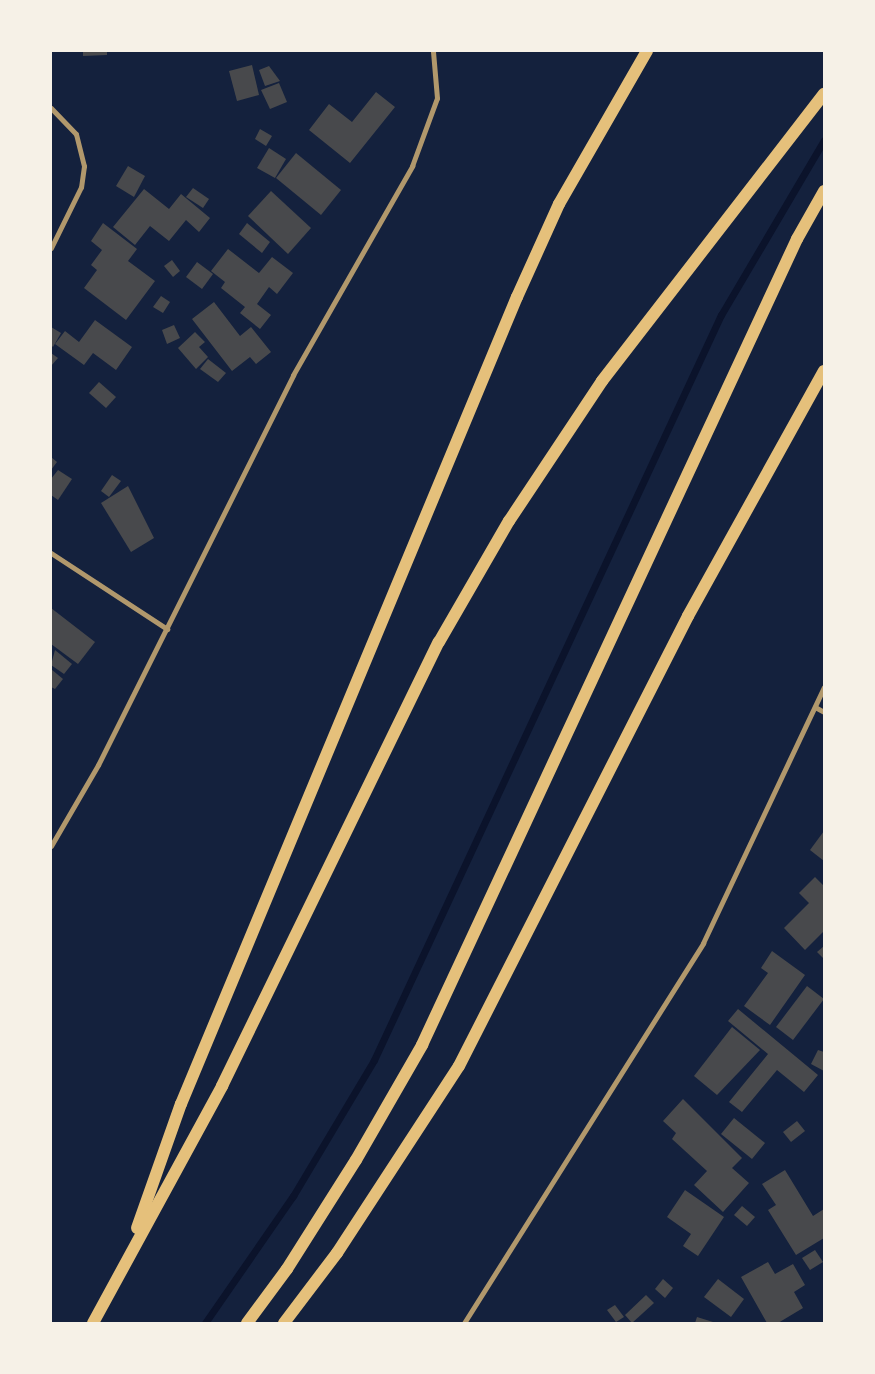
<!DOCTYPE html>
<html>
<head>
<meta charset="utf-8">
<style>
	body { margin:0 }
	#map { position:relative; width:875px; height:1374px; overflow:hidden; background:#14213d; font-family:Figtree,sans-serif }
	div>[style] { position:absolute }
	.stream>* { height:7px; margin:-3.5px; padding:0 3.5px; transform-origin:3.5px; border-radius:3.5px; background:#0b132b }
	.building>* { inset:0; background:#48494c }
	.minor>* { height:5px; margin:-2.5px; padding:0 2.5px; transform-origin:2.5px; border-radius:2.5px; background:#b1986c }
	.primary>* { height:12px; margin:-6px; padding:0 6px; transform-origin:6px; border-radius:6px; background:#e5c07b }
	span { translate:-50% -50%; white-space:nowrap; text-align:center; line-height:1.15; -webkit-text-stroke:4.5px #f6f1e7; paint-order:stroke }
	.frame { position:absolute; inset:0; border:52px solid #f6f1e7; pointer-events:none }
</style>
</head>
<body>
<div id="map">
	<div class="stream">
		<div style="left:205px;top:1323px;width:155px;rotate:-55.3deg"></div>
		<div style="left:293px;top:1196px;width:158px;rotate:-59.2deg"></div>
		<div style="left:374px;top:1060px;width:822px;rotate:-65.03deg"></div>
		<div style="left:721px;top:315px;width:203px;rotate:-59.5deg"></div>
	</div>
	<div class="building">
		<div style="clip-path:polygon(83px 51px,107px 51px,107px 55px,83px 56px)"></div>
		<div style="clip-path:polygon(252px 65px,259px 95px,237px 101px,229px 71px)"></div>
		<div style="clip-path:polygon(269px 66px,280px 81px,265px 86px,259px 70px)"></div>
		<div style="clip-path:polygon(279px 83px,287px 102px,270px 109px,261px 90px)"></div>
		<div style="clip-path:polygon(376px 92px,395px 107px,350px 163px,309px 130px,329px 104px,352px 122px)"></div>
		<div style="clip-path:polygon(260px 129px,272px 136px,266px 146px,255px 139px)"></div>
		<div style="clip-path:polygon(269px 148px,286px 159px,275px 178px,257px 168px)"></div>
		<div style="clip-path:polygon(296px 153px,341px 190px,321px 215px,276px 178px)"></div>
		<div style="clip-path:polygon(128px 166px,145px 176px,134px 197px,116px 186px)"></div>
		<div style="clip-path:polygon(193px 188px,209px 199px,203px 208px,186px 197px)"></div>
		<div style="clip-path:polygon(144px 189px,169px 209px,181px 194px,210px 218px,199px 232px,186px 220px,169px 241px,150px 226px,135px 245px,113px 227px)"></div>
		<div style="clip-path:polygon(271px 191px,311px 228px,288px 254px,248px 216px)"></div>
		<div style="clip-path:polygon(103px 223px,137px 249px,128px 261px,155px 281px,126px 320px,84px 288px,97px 270px,91px 265px,102px 250px,91px 241px)"></div>
		<div style="clip-path:polygon(247px 223px,270px 242px,262px 253px,239px 234px)"></div>
		<div style="clip-path:polygon(228px 249px,259px 273px,272px 257px,293px 273px,277px 294px,269px 287px,257px 304px,271px 315px,260px 329px,240px 313px,245px 307px,221px 288px,225px 282px,211px 271px)"></div>
		<div style="clip-path:polygon(172px 260px,180px 271px,173px 277px,164px 266px)"></div>
		<div style="clip-path:polygon(197px 262px,213px 274px,202px 289px,186px 277px)"></div>
		<div style="clip-path:polygon(161px 296px,170px 302px,163px 313px,153px 307px)"></div>
		<div style="clip-path:polygon(214px 302px,240px 336px,251px 327px,271px 352px,256px 364px,250px 357px,232px 371px,192px 319px)"></div>
		<div style="clip-path:polygon(95px 320px,132px 347px,116px 370px,93px 353px,84px 365px,55px 344px,65px 331px,79px 342px)"></div>
		<div style="clip-path:polygon(174px 325px,180px 338px,167px 344px,162px 330px)"></div>
		<div style="clip-path:polygon(51px 327px,61px 333px,53px 347px,51px 345px)"></div>
		<div style="clip-path:polygon(195px 332px,205px 342px,199px 347px,208px 357px,196px 369px,178px 348px)"></div>
		<div style="clip-path:polygon(51px 353px,58px 358px,51px 366px)"></div>
		<div style="clip-path:polygon(208px 359px,226px 373px,218px 382px,200px 369px)"></div>
		<div style="clip-path:polygon(99px 382px,116px 397px,106px 408px,89px 393px)"></div>
		<div style="clip-path:polygon(51px 457px,57px 462px,51px 470px)"></div>
		<div style="clip-path:polygon(58px 470px,72px 479px,58px 500px,51px 495px,51px 479px)"></div>
		<div style="clip-path:polygon(112px 475px,121px 481px,109px 497px,101px 491px)"></div>
		<div style="clip-path:polygon(128px 486px,154px 538px,131px 552px,101px 503px)"></div>
		<div style="clip-path:polygon(51px 608px,95px 642px,78px 664px,51px 644px)"></div>
		<div style="clip-path:polygon(55px 650px,72px 664px,64px 674px,51px 665px)"></div>
		<div style="clip-path:polygon(51px 669px,63px 679px,55px 689px,51px 687px)"></div>
		<div style="clip-path:polygon(824px 831px,824px 861px,810px 850px)"></div>
		<div style="clip-path:polygon(815px 877px,824px 886px,824px 931px,805px 950px,784px 928px,809px 903px,799px 893px)"></div>
		<div style="clip-path:polygon(824px 946px,824px 959px,817px 952px)"></div>
		<div style="clip-path:polygon(772px 951px,805px 975px,770px 1025px,744px 1006px,768px 973px,761px 968px)"></div>
		<div style="clip-path:polygon(807px 986px,824px 999px,793px 1040px,776px 1027px)"></div>
		<div style="clip-path:polygon(738px 1009px,818px 1075px,804px 1092px,777px 1070px,742px 1112px,729px 1102px,768px 1054px,728px 1021px)"></div>
		<div style="clip-path:polygon(732px 1027px,760px 1050px,717px 1095px,694px 1076px)"></div>
		<div style="clip-path:polygon(818px 1050px,824px 1052px,824px 1071px,811px 1064px)"></div>
		<div style="clip-path:polygon(683px 1099px,742px 1158px,732px 1168px,749px 1183px,723px 1212px,694px 1185px,707px 1171px,672px 1139px,676px 1133px,663px 1121px)"></div>
		<div style="clip-path:polygon(734px 1118px,765px 1143px,752px 1159px,721px 1134px)"></div>
		<div style="clip-path:polygon(797px 1121px,805px 1131px,791px 1142px,783px 1132px)"></div>
		<div style="clip-path:polygon(785px 1170px,813px 1216px,824px 1209px,824px 1238px,796px 1255px,768px 1210px,776px 1205px,762px 1184px)"></div>
		<div style="clip-path:polygon(685px 1190px,724px 1217px,698px 1256px,683px 1246px,691px 1234px,667px 1217px)"></div>
		<div style="clip-path:polygon(742px 1206px,755px 1217px,747px 1226px,734px 1215px)"></div>
		<div style="clip-path:polygon(815px 1250px,823px 1262px,810px 1270px,802px 1258px)"></div>
		<div style="clip-path:polygon(768px 1262px,775px 1274px,793px 1264px,805px 1285px,794px 1292px,803px 1308px,778px 1323px,767px 1323px,741px 1277px)"></div>
		<div style="clip-path:polygon(663px 1279px,673px 1288px,665px 1298px,655px 1289px)"></div>
		<div style="clip-path:polygon(718px 1279px,744px 1299px,731px 1317px,704px 1297px)"></div>
		<div style="clip-path:polygon(646px 1295px,654px 1303px,632px 1323px,625px 1315px)"></div>
		<div style="clip-path:polygon(615px 1305px,624px 1317px,616px 1322px,607px 1310px)"></div>
		<div style="clip-path:polygon(697px 1317px,713px 1322px,713px 1323px,695px 1323px)"></div>
	</div>
	<div class="minor">
		<div style="left:51px;top:108px;width:36px;rotate:46deg"></div>
		<div style="left:76px;top:134px;width:33px;rotate:76deg"></div>
		<div style="left:84px;top:166px;width:21px;rotate:98deg"></div>
		<div style="left:81px;top:187px;width:68px;rotate:116.2deg"></div>
		<div style="left:51px;top:553px;width:139px;rotate:33.2deg"></div>
		<div style="left:815px;top:707px;width:10px;rotate:29deg"></div>
		<div style="left:51px;top:846px;width:94px;rotate:-59.9deg"></div>
		<div style="left:98px;top:765px;width:436px;rotate:-63.4deg"></div>
		<div style="left:293px;top:375px;width:241px;rotate:-60.3deg"></div>
		<div style="left:412px;top:166px;width:72px;rotate:-69.8deg"></div>
		<div style="left:437px;top:98px;width:47px;rotate:-94.9deg"></div>
		<div style="left:464px;top:1323px;width:449px;rotate:-57.8deg"></div>
		<div style="left:703px;top:943px;width:283px;rotate:-64.7deg"></div>
	</div>
	<div class="primary">
		<div style="left:137px;top:1228px;width:132px;rotate:-70.5deg"></div>
		<div style="left:181px;top:1104px;width:874px;rotate:-67.4deg"></div>
		<div style="left:517px;top:297px;width:102px;rotate:-65.7deg"></div>
		<div style="left:559px;top:204px;width:177px;rotate:-60.1deg"></div>
		<div style="left:93px;top:1323px;width:270px;rotate:-61.4deg"></div>
		<div style="left:222px;top:1086px;width:494px;rotate:-64deg"></div>
		<div style="left:439px;top:642px;width:140px;rotate:-60deg"></div>
		<div style="left:509px;top:521px;width:168px;rotate:-56.4deg"></div>
		<div style="left:602px;top:381px;width:363px;rotate:-52.3deg"></div>
		<div style="left:247px;top:1323px;width:67px;rotate:-53.5deg"></div>
		<div style="left:287px;top:1269px;width:129px;rotate:-57.7deg"></div>
		<div style="left:356px;top:1160px;width:133px;rotate:-60.1deg"></div>
		<div style="left:422px;top:1045px;width:889px;rotate:-65.05deg"></div>
		<div style="left:797px;top:239px;width:55px;rotate:-60.6deg"></div>
		<div style="left:284px;top:1323px;width:88px;rotate:-52.9deg"></div>
		<div style="left:337px;top:1253px;width:223px;rotate:-56.9deg"></div>
		<div style="left:459px;top:1066px;width:505px;rotate:-63.03deg"></div>
		<div style="left:688px;top:616px;width:280px;rotate:-61deg"></div>
	</div>
	<div class="frame"></div>
</div>
</body>
</html>
